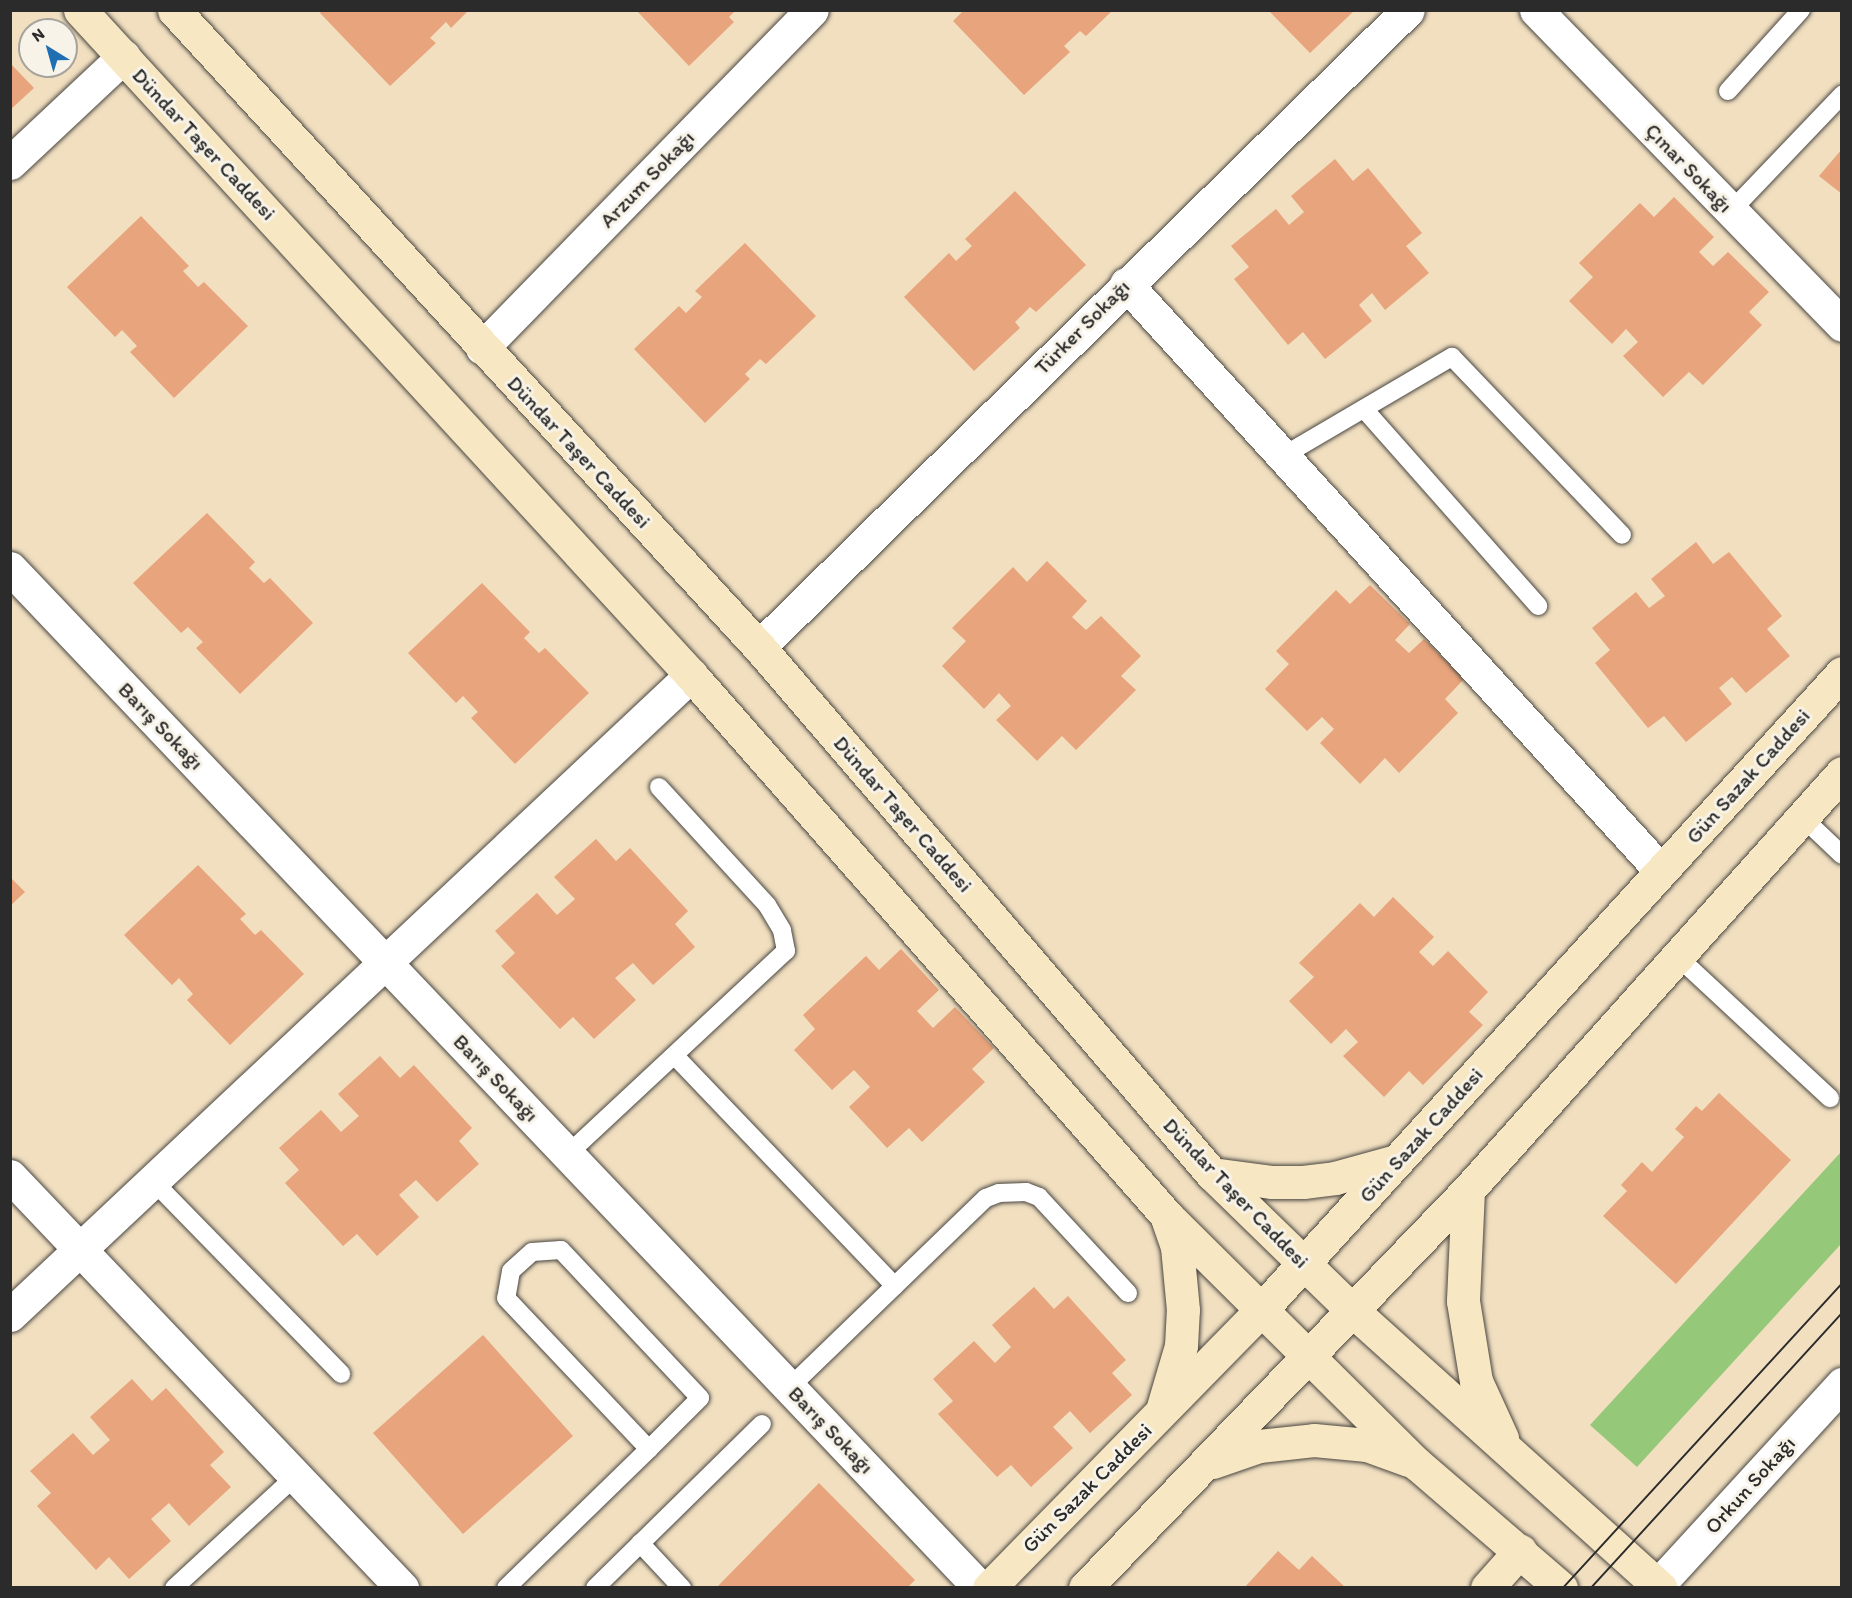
<!DOCTYPE html>
<html>
<head>
<meta charset="utf-8">
<style>
	body { margin:0 }
	#map { position:relative; width:1852px; height:1598px; overflow:hidden; background:#f1dfc0; font-family:Itim,sans-serif }
	div>[style] { position:absolute }
	.green>* { inset:0; background:#95c879 }
	.building>* { inset:0; background:#e8a47c }
	.roads { filter:drop-shadow(0 0 2px #494641) drop-shadow(0 0 2px #494641) }
	.lane>* { height:18px; margin:-9px; padding:0 9px; transform-origin:9px; border-radius:9px; background:#fff }
	.street>* { height:33px; margin:-16.5px; padding:0 16.5px; transform-origin:16.5px; border-radius:16.5px; background:#fff }
	.secondary>* { height:33px; margin:-16.5px; padding:0 16.5px; transform-origin:16.5px; border-radius:16.5px; background:#f8e7c3 }
	.tram>* { height:1.5px; margin:-0.75px; padding:0 0.75px; transform-origin:0.75px; border-radius:0.75px; background:#2b2b2b }
	span { translate:-50% -50%; white-space:nowrap; text-align:center; line-height:1.15; -webkit-text-stroke:6px #f7f3e8; paint-order:stroke }
	.street-label { font-size:21px; color:#2b2b2b }
	.frame { position:absolute; inset:0; border:12px solid #2b2b2b; pointer-events:none }
	.north { position:absolute; left:18px; top:18px; width:60px; height:60px; box-sizing:border-box; background:#f7f3e8; border:2px solid #a5a39c; border-radius:50%; rotate:323deg; font-size:16px; font-weight:700; line-height:24px; text-align:center; color:#2b2b2b }
	.north::after { content:''; display:block; margin:auto; width:21px; height:27px; background:#1f6fb2; clip-path:polygon(50% 0,100% 100%,50% 72%,0 100%) }
</style>
</head>
<body>
<div id="map">
	<div class="green">
		<div style="clip-path:polygon(1841px 1152px,1841px 1244px,1637px 1467px,1590px 1425px)"></div>
	</div>
	<div class="building">
		<div style="clip-path:polygon(322px 10px,469px 10px,451px 28px,446px 22px,430px 38px,436px 43px,390px 86px,320px 13px)"></div>
		<div style="clip-path:polygon(636px 10px,736px 10px,729px 17px,734px 22px,689px 66px)"></div>
		<div style="clip-path:polygon(964px 10px,1113px 10px,1086px 36px,1080px 31px,1064px 46px,1070px 52px,1024px 95px,953px 21px)"></div>
		<div style="clip-path:polygon(1268px 10px,1355px 10px,1310px 53px)"></div>
		<div style="clip-path:polygon(10px 63px,34px 88px,10px 110px)"></div>
		<div style="clip-path:polygon(1842px 149px,1842px 194px,1819px 176px)"></div>
		<div style="clip-path:polygon(1335px 159px,1353px 181px,1368px 168px,1422px 233px,1406px 246px,1429px 273px,1385px 310px,1372px 293px,1359px 305px,1372px 321px,1325px 359px,1303px 332px,1288px 345px,1234px 279px,1249px 267px,1231px 246px,1276px 209px,1289px 225px,1304px 212px,1291px 196px)"></div>
		<div style="clip-path:polygon(1015px 191px,1086px 265px,1036px 312px,1030px 307px,1015px 322px,1020px 328px,974px 371px,904px 297px,949px 253px,956px 261px,972px 246px,965px 239px)"></div>
		<div style="clip-path:polygon(1674px 197px,1714px 237px,1699px 252px,1713px 266px,1728px 252px,1769px 292px,1749px 312px,1762px 325px,1703px 385px,1689px 372px,1663px 397px,1623px 356px,1638px 342px,1626px 329px,1612px 344px,1569px 301px,1593px 277px,1579px 263px,1640px 203px,1654px 217px)"></div>
		<div style="clip-path:polygon(141px 216px,189px 266px,183px 271px,198px 287px,204px 282px,248px 326px,174px 398px,130px 352px,137px 346px,122px 330px,115px 337px,67px 287px)"></div>
		<div style="clip-path:polygon(745px 243px,816px 316px,766px 364px,760px 359px,745px 374px,750px 379px,705px 423px,634px 349px,679px 306px,686px 313px,702px 297px,695px 291px)"></div>
		<div style="clip-path:polygon(207px 513px,255px 562px,249px 568px,264px 583px,270px 578px,313px 623px,240px 694px,196px 648px,203px 642px,188px 627px,181px 633px,133px 583px)"></div>
		<div style="clip-path:polygon(1696px 542px,1713px 564px,1729px 552px,1782px 616px,1767px 629px,1790px 656px,1746px 693px,1732px 677px,1719px 688px,1732px 704px,1686px 742px,1664px 716px,1648px 728px,1595px 663px,1610px 650px,1592px 628px,1636px 592px,1649px 608px,1665px 596px,1651px 579px)"></div>
		<div style="clip-path:polygon(1047px 561px,1087px 601px,1072px 617px,1086px 630px,1101px 616px,1141px 656px,1121px 676px,1136px 690px,1076px 750px,1062px 736px,1037px 761px,996px 720px,1011px 706px,999px 693px,984px 709px,942px 666px,966px 641px,952px 628px,1013px 567px,1027px 582px)"></div>
		<div style="clip-path:polygon(482px 583px,530px 632px,524px 638px,539px 653px,545px 648px,589px 693px,515px 764px,471px 718px,478px 712px,463px 696px,456px 703px,408px 653px)"></div>
		<div style="clip-path:polygon(1370px 585px,1410px 624px,1395px 640px,1409px 653px,1424px 639px,1464px 679px,1445px 699px,1458px 713px,1399px 773px,1385px 758px,1360px 784px,1320px 743px,1334px 729px,1322px 717px,1307px 731px,1265px 689px,1289px 664px,1276px 651px,1336px 590px,1350px 604px)"></div>
		<div style="clip-path:polygon(596px 839px,616px 861px,630px 848px,688px 911px,675px 924px,695px 947px,653px 985px,633px 963px,615px 978px,636px 1000px,594px 1039px,573px 1017px,560px 1029px,501px 966px,515px 953px,495px 931px,537px 893px,557px 915px,575px 899px,554px 877px)"></div>
		<div style="clip-path:polygon(198px 865px,246px 914px,240px 919px,255px 935px,261px 930px,304px 974px,230px 1045px,187px 1000px,193px 994px,179px 978px,172px 985px,124px 935px)"></div>
		<div style="clip-path:polygon(10px 877px,25px 892px,10px 906px)"></div>
		<div style="clip-path:polygon(1393px 897px,1434px 937px,1419px 952px,1433px 966px,1448px 951px,1488px 992px,1469px 1012px,1483px 1025px,1423px 1085px,1409px 1071px,1384px 1097px,1343px 1056px,1358px 1042px,1346px 1029px,1331px 1044px,1289px 1001px,1314px 977px,1299px 963px,1360px 903px,1374px 917px)"></div>
		<div style="clip-path:polygon(901px 949px,939px 990px,917px 1011px,933px 1028px,955px 1007px,994px 1048px,972px 1069px,985px 1082px,922px 1142px,909px 1128px,887px 1148px,849px 1107px,870px 1087px,854px 1070px,832px 1090px,794px 1050px,815px 1029px,803px 1015px,866px 956px,879px 970px)"></div>
		<div style="clip-path:polygon(380px 1056px,400px 1078px,414px 1065px,472px 1128px,459px 1141px,479px 1164px,437px 1202px,416px 1180px,399px 1195px,419px 1217px,377px 1256px,357px 1234px,343px 1246px,285px 1183px,299px 1170px,279px 1148px,321px 1110px,341px 1132px,359px 1116px,338px 1094px)"></div>
		<div style="clip-path:polygon(1719px 1093px,1791px 1160px,1676px 1284px,1603px 1216px,1627px 1191px,1621px 1185px,1642px 1162px,1652px 1172px,1684px 1137px,1675px 1129px,1696px 1106px,1702px 1111px)"></div>
		<div style="clip-path:polygon(1034px 1287px,1054px 1309px,1068px 1296px,1126px 1360px,1112px 1373px,1132px 1395px,1090px 1433px,1070px 1411px,1053px 1427px,1073px 1448px,1031px 1487px,1011px 1465px,997px 1477px,938px 1414px,953px 1401px,933px 1379px,974px 1341px,995px 1363px,1011px 1347px,992px 1325px)"></div>
		<div style="clip-path:polygon(483px 1335px,573px 1436px,463px 1534px,373px 1433px)"></div>
		<div style="clip-path:polygon(132px 1379px,152px 1401px,166px 1388px,224px 1452px,210px 1465px,231px 1487px,189px 1526px,169px 1503px,151px 1519px,171px 1541px,129px 1579px,109px 1557px,96px 1570px,37px 1506px,51px 1493px,30px 1471px,73px 1433px,93px 1455px,110px 1440px,90px 1417px)"></div>
		<div style="clip-path:polygon(819px 1483px,915px 1580px,907px 1588px,716px 1588px)"></div>
		<div style="clip-path:polygon(1278px 1551px,1299px 1570px,1312px 1556px,1346px 1588px,1244px 1588px)"></div>
	</div>
	<div class="roads">
		<div class="lane">
			<div style="left:1728px;top:91px;width:109px;rotate:-48deg"></div>
			<div style="left:1731px;top:211px;width:161px;rotate:-46.3deg"></div>
			<div style="left:1364px;top:409px;width:263px;rotate:48.5deg"></div>
			<div style="left:1283px;top:456px;width:196px;rotate:-30.4deg"></div>
			<div style="left:1452px;top:357px;width:246px;rotate:46.3deg"></div>
			<div style="left:1802px;top:817px;width:55px;rotate:43.5deg"></div>
			<div style="left:1677px;top:956px;width:209px;rotate:42.9deg"></div>
			<div style="left:675px;top:1056px;width:318px;rotate:46.3deg"></div>
			<div style="left:568px;top:1154px;width:298px;rotate:-43deg"></div>
			<div style="left:786px;top:951px;width:21px;rotate:-101deg"></div>
			<div style="left:782px;top:930px;width:29px;rotate:-121deg"></div>
			<div style="left:767px;top:905px;width:160px;rotate:-132.5deg"></div>
			<div style="left:152px;top:1180px;width:271px;rotate:45.7deg"></div>
			<div style="left:790px;top:1387px;width:272px;rotate:-44deg"></div>
			<div style="left:986px;top:1198px;width:14px;rotate:-21deg"></div>
			<div style="left:999px;top:1193px;width:27px;rotate:-2deg"></div>
			<div style="left:1026px;top:1192px;width:14px;rotate:21deg"></div>
			<div style="left:1039px;top:1197px;width:131px;rotate:47.2deg"></div>
			<div style="left:640px;top:1543px;width:62px;rotate:47deg"></div>
			<div style="left:174px;top:1588px;width:166px;rotate:-42.6deg"></div>
			<div style="left:506px;top:1588px;width:199px;rotate:-44.2deg"></div>
			<div style="left:649px;top:1449px;width:72px;rotate:-45deg"></div>
			<div style="left:700px;top:1398px;width:203px;rotate:-133.2deg"></div>
			<div style="left:561px;top:1250px;width:29px;rotate:176deg"></div>
			<div style="left:532px;top:1252px;width:28px;rotate:138deg"></div>
			<div style="left:511px;top:1271px;width:27px;rotate:100deg"></div>
			<div style="left:506px;top:1298px;width:208px;rotate:46.6deg"></div>
			<div style="left:595px;top:1588px;width:234px;rotate:-44.5deg"></div>
		</div>
		<div class="street">
			<div style="left:1536px;top:10px;width:439px;rotate:45.8deg"></div>
			<div style="left:10px;top:163px;width:156px;rotate:-43.2deg"></div>
			<div style="left:1126px;top:284px;width:794px;rotate:47.65deg"></div>
			<div style="left:482px;top:348px;width:472px;rotate:-45.7deg"></div>
			<div style="left:10px;top:568px;width:1408px;rotate:46.44deg"></div>
			<div style="left:759px;top:647px;width:909px;rotate:-44.47deg"></div>
			<div style="left:10px;top:1176px;width:569px;rotate:46.42deg"></div>
			<div style="left:10px;top:1315px;width:935px;rotate:-43.22deg"></div>
			<div style="left:1658px;top:1585px;width:273px;rotate:-47.5deg"></div>
		</div>
		<div class="secondary">
			<div style="left:80px;top:10px;width:903px;rotate:47.42deg"></div>
			<div style="left:691px;top:675px;width:721px;rotate:48.66deg"></div>
			<div style="left:1167px;top:1216px;width:352px;rotate:44.8deg"></div>
			<div style="left:1417px;top:1464px;width:190px;rotate:40.7deg"></div>
			<div style="left:174px;top:10px;width:865px;rotate:47.44deg"></div>
			<div style="left:759px;top:647px;width:695px;rotate:49.32deg"></div>
			<div style="left:1212px;top:1174px;width:197px;rotate:44.2deg"></div>
			<div style="left:1353px;top:1311px;width:414px;rotate:42deg"></div>
			<div style="left:1212px;top:1174px;width:61px;rotate:7.6deg"></div>
			<div style="left:1272px;top:1182px;width:31px"></div>
			<div style="left:1303px;top:1182px;width:32px;rotate:-7deg"></div>
			<div style="left:1335px;top:1178px;width:63px;rotate:-15.6deg"></div>
			<div style="left:1468px;top:1190px;width:111px;rotate:92.6deg"></div>
			<div style="left:1463px;top:1301px;width:81px;rotate:80.8deg"></div>
			<div style="left:1476px;top:1381px;width:63px;rotate:65.5deg"></div>
			<div style="left:1163px;top:1407px;width:64px;rotate:-73.6deg"></div>
			<div style="left:1181px;top:1346px;width:36px;rotate:-87deg"></div>
			<div style="left:1183px;top:1310px;width:63px;rotate:-95.4deg"></div>
			<div style="left:1177px;top:1247px;width:31px;rotate:-109deg"></div>
			<div style="left:1213px;top:1462px;width:49px;rotate:-19.2deg"></div>
			<div style="left:1259px;top:1446px;width:55px;rotate:-6.2deg"></div>
			<div style="left:1314px;top:1440px;width:53px;rotate:5.4deg"></div>
			<div style="left:1367px;top:1445px;width:44px;rotate:20.1deg"></div>
			<div style="left:989px;top:1588px;width:389px;rotate:-45.6deg"></div>
			<div style="left:1261px;top:1310px;width:862px;rotate:-47.63deg"></div>
			<div style="left:1085px;top:1588px;width:552px;rotate:-46.1deg"></div>
			<div style="left:1468px;top:1190px;width:560px;rotate:-48.11deg"></div>
			<div style="left:1487px;top:1588px;width:50px;rotate:-48.3deg"></div>
		</div>
	</div>
	<div class="tram">
		<div style="left:1563px;top:1588px;width:413px;rotate:-47.5deg"></div>
		<div style="left:1591px;top:1588px;width:372px;rotate:-47.6deg"></div>
	</div>
	<div class="street-label">
		<span style="left:204px;top:144px;rotate:47deg">Dündar Taşer Caddesi</span>
		<span style="left:1689px;top:168px;rotate:46deg">Çınar Sokağı</span>
		<span style="left:647px;top:179px;rotate:-46deg">Arzum Sokağı</span>
		<span style="left:1082px;top:327px;rotate:-45deg">Türker Sokağı</span>
		<span style="left:579px;top:452px;rotate:47deg">Dündar Taşer Caddesi</span>
		<span style="left:161px;top:726px;rotate:46deg">Barış Sokağı</span>
		<span style="left:1748px;top:776px;rotate:-48deg">Gün Sazak Caddesi</span>
		<span style="left:903px;top:814px;rotate:49deg">Dündar Taşer Caddesi</span>
		<span style="left:496px;top:1078px;rotate:46deg">Barış Sokağı</span>
		<span style="left:1421px;top:1135px;rotate:-48deg">Gün Sazak Caddesi</span>
		<span style="left:1236px;top:1193px;rotate:46deg">Dündar Taşer Caddesi</span>
		<span style="left:831px;top:1430px;rotate:46deg">Barış Sokağı</span>
		<span style="left:1750px;top:1485px;rotate:-48deg">Orkun Sokağı</span>
		<span style="left:1087px;top:1488px;rotate:-45deg">Gün Sazak Caddesi</span>
	</div>
	<div class="frame"></div>
	<div class="north">N</div>
</div>
</body>
</html>
